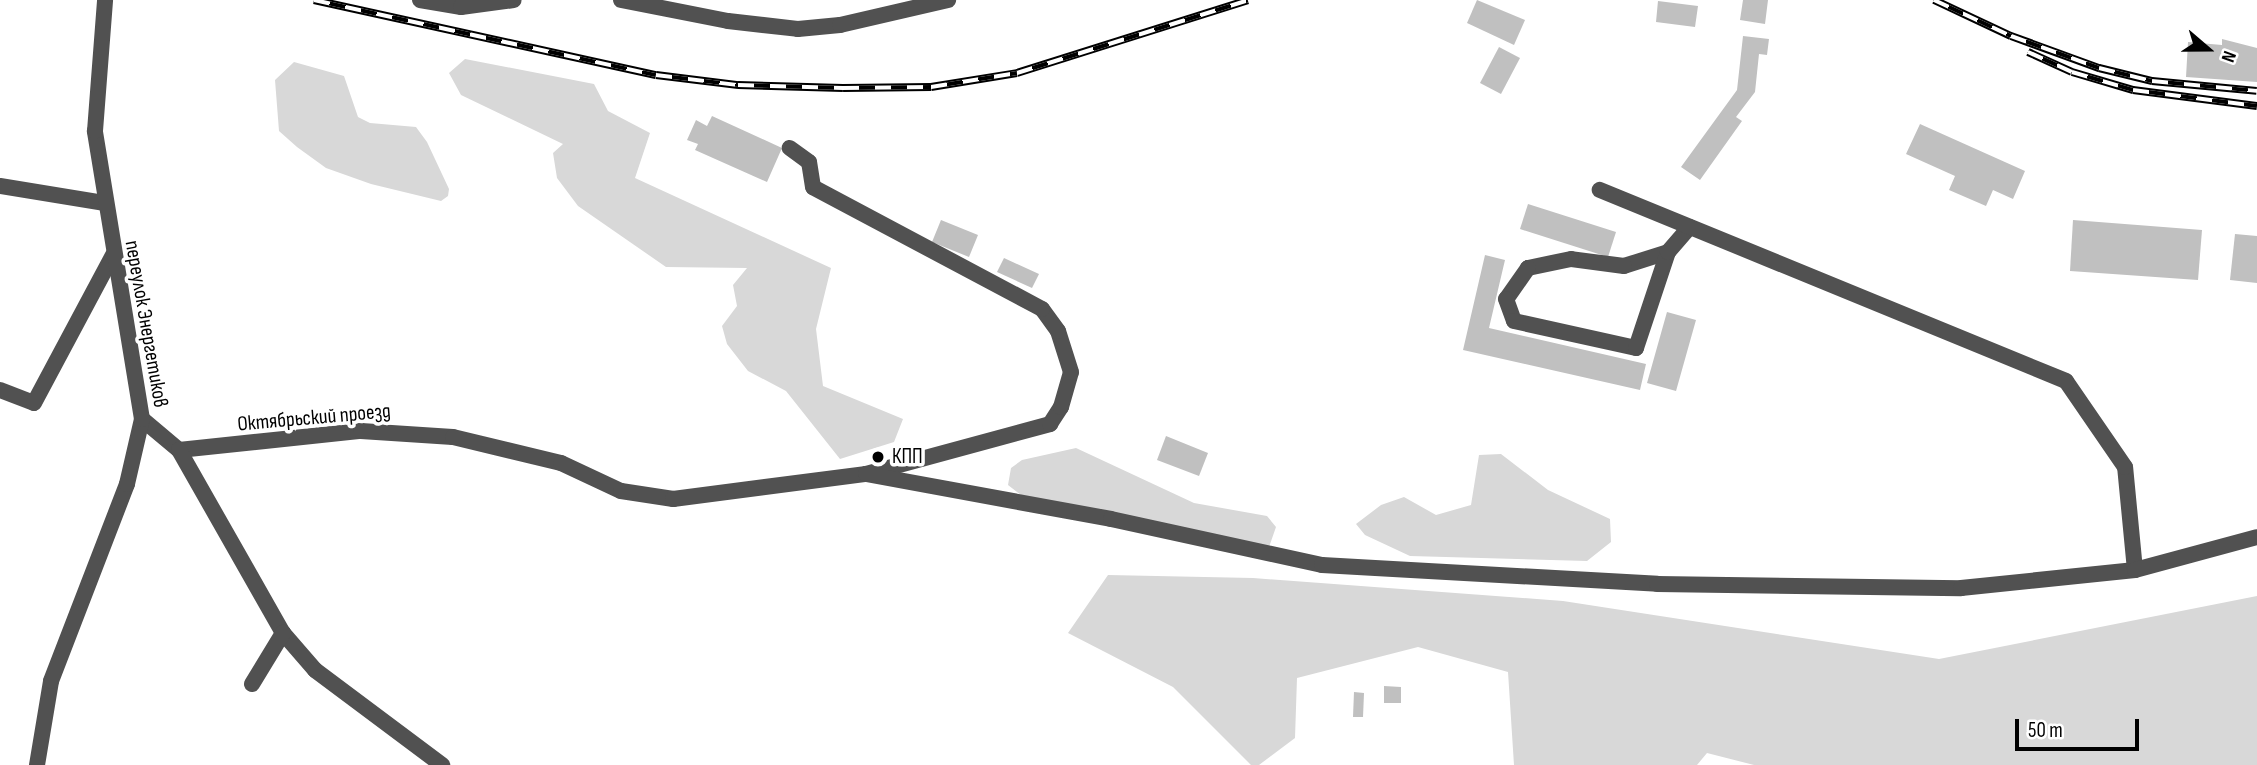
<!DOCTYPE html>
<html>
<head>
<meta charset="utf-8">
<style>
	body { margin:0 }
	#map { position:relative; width:2257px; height:765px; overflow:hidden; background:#fff; font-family:"Sofia Sans Condensed",sans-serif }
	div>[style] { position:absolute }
	.green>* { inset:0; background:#d8d8d8 }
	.building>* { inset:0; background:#c0c0c0 }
	.minor>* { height:16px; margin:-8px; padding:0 8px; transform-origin:8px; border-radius:8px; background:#515151 }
	.rail>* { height:8px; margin-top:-4px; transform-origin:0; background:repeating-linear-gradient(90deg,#fff 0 16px,#000 0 32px); box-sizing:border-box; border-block:2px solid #000 }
	.dots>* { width:19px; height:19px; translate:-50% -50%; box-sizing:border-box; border:4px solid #fff; border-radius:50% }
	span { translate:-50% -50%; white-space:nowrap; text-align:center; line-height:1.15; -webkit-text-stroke:7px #fff; paint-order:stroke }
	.street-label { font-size:21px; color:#000 }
	.poi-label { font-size:21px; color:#000 }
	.left { translate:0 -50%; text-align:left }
	.north { position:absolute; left:2173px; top:14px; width:70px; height:70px; -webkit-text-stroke:5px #fff; paint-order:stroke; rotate:110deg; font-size:19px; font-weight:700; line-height:28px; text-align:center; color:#000 }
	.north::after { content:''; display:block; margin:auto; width:24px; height:32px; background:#000; clip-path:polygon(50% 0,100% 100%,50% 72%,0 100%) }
	.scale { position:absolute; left:2015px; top:719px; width:124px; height:32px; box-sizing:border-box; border:4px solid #000; border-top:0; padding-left:9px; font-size:21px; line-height:24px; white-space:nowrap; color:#000; -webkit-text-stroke:5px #fff; paint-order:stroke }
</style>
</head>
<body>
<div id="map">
	<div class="green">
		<div style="clip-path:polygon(465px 59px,594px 84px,608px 111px,650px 133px,635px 178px,831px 268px,816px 329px,823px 386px,903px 419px,894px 442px,840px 459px,786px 391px,748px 371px,727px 344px,722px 326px,737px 306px,733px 285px,747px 268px,666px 267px,578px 206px,557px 178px,553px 153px,563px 144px,461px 95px,449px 73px)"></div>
		<div style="clip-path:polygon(294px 62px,344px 76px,358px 117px,370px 123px,416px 127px,427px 142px,449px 189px,448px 196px,441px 201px,371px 184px,326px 168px,297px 147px,279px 131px,275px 80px)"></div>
		<div style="clip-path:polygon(1076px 448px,1194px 503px,1267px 516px,1276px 527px,1269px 547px,1021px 495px,1008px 485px,1011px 468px,1022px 460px)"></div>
		<div style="clip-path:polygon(1501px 454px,1548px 490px,1610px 519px,1611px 542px,1587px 561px,1410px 556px,1365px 535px,1356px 524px,1381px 505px,1404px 497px,1436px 515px,1471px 505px,1479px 455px)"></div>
		<div style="clip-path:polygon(1108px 575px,1253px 578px,1563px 601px,1939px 659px,2257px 596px,2257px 765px,1754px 765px,1707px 753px,1697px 765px,1514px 765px,1508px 672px,1418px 647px,1297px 678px,1295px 738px,1259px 765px,1251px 765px,1173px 687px,1068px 633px)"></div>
	</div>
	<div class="building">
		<div style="clip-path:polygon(1477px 0,1525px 20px,1514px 45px,1467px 23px)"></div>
		<div style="clip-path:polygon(1743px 0,1768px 0,1765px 24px,1740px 20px)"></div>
		<div style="clip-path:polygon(1658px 1px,1698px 6px,1695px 27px,1656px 22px)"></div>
		<div style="clip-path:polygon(1743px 36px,1769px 39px,1767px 55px,1759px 54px,1755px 92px,1736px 117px,1742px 121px,1700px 180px,1681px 167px,1737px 90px)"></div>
		<div style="clip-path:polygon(2222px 39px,2257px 48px,2257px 82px,2186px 77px,2188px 42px,2222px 45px)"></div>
		<div style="clip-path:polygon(1499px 47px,1520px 58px,1501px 94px,1480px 83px)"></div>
		<div style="clip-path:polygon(712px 116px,782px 148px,767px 182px,695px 150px,698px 144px,687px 140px,696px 120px,707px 126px)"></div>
		<div style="clip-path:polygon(1920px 124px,2025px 171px,2013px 199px,1993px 190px,1986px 206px,1949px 190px,1955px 176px,1906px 154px)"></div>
		<div style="clip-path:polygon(1528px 204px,1616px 232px,1608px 257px,1520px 229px)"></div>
		<div style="clip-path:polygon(941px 220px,978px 235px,969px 257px,932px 242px)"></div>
		<div style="clip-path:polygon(2073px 220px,2202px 230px,2198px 280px,2070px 271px)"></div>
		<div style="clip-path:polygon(2235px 234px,2257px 236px,2257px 283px,2230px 280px)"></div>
		<div style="clip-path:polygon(1485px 255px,1505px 260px,1489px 328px,1646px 364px,1640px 390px,1463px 350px)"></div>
		<div style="clip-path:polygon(1004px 258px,1039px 274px,1032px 288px,997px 272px)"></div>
		<div style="clip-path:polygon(1667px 312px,1696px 320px,1676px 391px,1647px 383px)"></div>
		<div style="clip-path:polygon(1166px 436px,1208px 453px,1199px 476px,1157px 460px)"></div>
		<div style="clip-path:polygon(1384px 686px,1401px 687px,1401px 703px,1384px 703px)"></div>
		<div style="clip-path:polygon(1354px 692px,1364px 693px,1363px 717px,1353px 717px)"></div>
	</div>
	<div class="minor">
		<div style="left:420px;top:0;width:42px;rotate:9.7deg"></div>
		<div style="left:461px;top:7px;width:53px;rotate:-7.5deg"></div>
		<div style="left:621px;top:0;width:109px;rotate:11.1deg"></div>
		<div style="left:728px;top:21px;width:70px;rotate:6.5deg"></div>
		<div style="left:798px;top:29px;width:42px;rotate:-5.4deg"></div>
		<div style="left:840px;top:25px;width:111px;rotate:-13deg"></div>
		<div style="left:0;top:186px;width:105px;rotate:9.3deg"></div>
		<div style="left:1668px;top:252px;width:46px;rotate:162.3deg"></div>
		<div style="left:1624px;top:266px;width:53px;rotate:-172.5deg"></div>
		<div style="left:1571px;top:259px;width:44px;rotate:168.2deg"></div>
		<div style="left:1528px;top:268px;width:38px;rotate:125deg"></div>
		<div style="left:1506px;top:299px;width:23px;rotate:70deg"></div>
		<div style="left:1514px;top:321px;width:125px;rotate:12.5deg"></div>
		<div style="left:1636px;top:348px;width:101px;rotate:-71.6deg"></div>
		<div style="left:1668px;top:252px;width:33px;rotate:-49deg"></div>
		<div style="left:0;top:390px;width:36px;rotate:21deg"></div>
		<div style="left:34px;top:403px;width:168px;rotate:-61.9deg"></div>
		<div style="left:142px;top:419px;width:48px;rotate:40deg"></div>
		<div style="left:179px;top:450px;width:183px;rotate:-6deg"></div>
		<div style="left:361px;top:431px;width:92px;rotate:3.7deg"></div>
		<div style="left:453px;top:437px;width:111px;rotate:13.5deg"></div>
		<div style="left:561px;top:463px;width:66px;rotate:25deg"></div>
		<div style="left:621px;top:491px;width:53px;rotate:8.7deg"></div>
		<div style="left:673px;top:499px;width:195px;rotate:-7.4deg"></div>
		<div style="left:866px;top:474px;width:191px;rotate:-15.2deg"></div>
		<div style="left:1050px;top:424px;width:20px;rotate:-57deg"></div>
		<div style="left:1061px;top:407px;width:36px;rotate:-74deg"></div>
		<div style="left:1071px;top:372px;width:43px;rotate:-107.6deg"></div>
		<div style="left:1058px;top:331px;width:27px;rotate:-126deg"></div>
		<div style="left:1042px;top:309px;width:259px;rotate:-152deg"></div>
		<div style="left:813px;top:187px;width:25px;rotate:-99deg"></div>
		<div style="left:809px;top:162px;width:24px;rotate:-144deg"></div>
		<div style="left:179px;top:450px;width:210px;rotate:60.4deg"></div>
		<div style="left:283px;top:633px;width:49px;rotate:49.1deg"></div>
		<div style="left:315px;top:670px;width:159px;rotate:36.8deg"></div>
		<div style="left:866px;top:474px;width:249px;rotate:10.4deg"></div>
		<div style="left:1111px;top:519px;width:216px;rotate:12.3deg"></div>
		<div style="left:1322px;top:565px;width:336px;rotate:3.2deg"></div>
		<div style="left:1657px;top:584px;width:304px;rotate:0.8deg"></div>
		<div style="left:1961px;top:588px;width:175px;rotate:-5.9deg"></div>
		<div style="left:2135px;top:570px;width:103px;rotate:-95.5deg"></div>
		<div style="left:2125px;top:467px;width:104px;rotate:-124.5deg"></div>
		<div style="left:2066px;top:381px;width:504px;rotate:-157.71deg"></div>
		<div style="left:2135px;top:570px;width:126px;rotate:-15.1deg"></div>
		<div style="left:252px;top:684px;width:60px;rotate:-58.7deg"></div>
		<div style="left:37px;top:765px;width:85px;rotate:-80.5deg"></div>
		<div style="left:51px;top:681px;width:211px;rotate:-68.9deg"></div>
		<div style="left:127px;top:484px;width:67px;rotate:-77deg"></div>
		<div style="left:142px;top:419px;width:292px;rotate:-99.3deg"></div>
		<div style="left:95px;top:131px;width:131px;rotate:-85.6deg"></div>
	</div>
	<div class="rail">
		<div style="left:314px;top:0;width:350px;rotate:12.4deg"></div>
		<div style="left:656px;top:75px;width:83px;rotate:7deg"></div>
		<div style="left:738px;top:85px;width:105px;rotate:1.6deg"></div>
		<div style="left:843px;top:88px;width:88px;rotate:-0.7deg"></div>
		<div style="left:931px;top:87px;width:87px;rotate:-9.2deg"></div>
		<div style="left:1017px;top:73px;width:242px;rotate:-17.5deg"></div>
		<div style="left:1934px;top:0;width:85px;rotate:25.1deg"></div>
		<div style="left:2011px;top:36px;width:94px;rotate:20deg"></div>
		<div style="left:2099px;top:68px;width:55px;rotate:13.8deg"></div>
		<div style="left:2152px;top:81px;width:105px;rotate:5.4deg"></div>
		<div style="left:2028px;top:52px;width:48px;rotate:24.4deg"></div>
		<div style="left:2072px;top:72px;width:64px;rotate:16.4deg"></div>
		<div style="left:2133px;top:90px;width:125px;rotate:7.4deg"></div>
	</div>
	<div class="dots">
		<div style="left:878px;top:457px;background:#000"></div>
	</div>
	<div class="street-label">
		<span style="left:146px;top:324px;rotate:80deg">переулок Энергетиков</span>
		<span style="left:314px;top:418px;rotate:-5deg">Октябрьский проезд</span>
	</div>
	<div class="poi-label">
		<span class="left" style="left:892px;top:457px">КПП</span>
	</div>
	<div class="north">N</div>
	<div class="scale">50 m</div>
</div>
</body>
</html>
